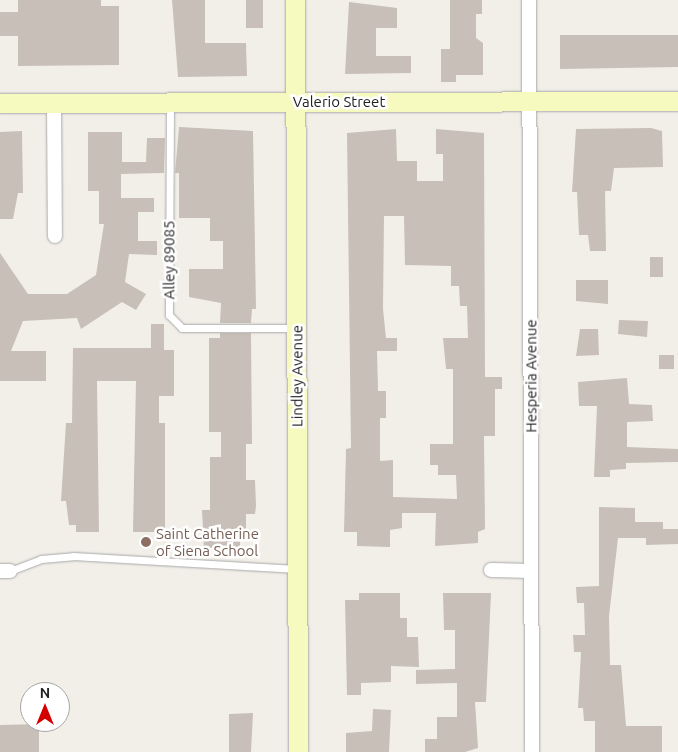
<!DOCTYPE html>
<html>
<head>
<meta charset="utf-8">
<style>
	body { margin:0 }
	#map { position:relative; width:678px; height:752px; overflow:hidden; background:#f2efe9; font-family:Ubuntu,sans-serif }
	div>[style] { position:absolute }
	.building>* { inset:0; background:#c7bfb8 }
	.roads { filter:drop-shadow(0 0 1px #a9a9a9) drop-shadow(0 0 1px #a9a9a9) }
	.lane>* { height:7px; margin:-3.5px; padding:0 3.5px; transform-origin:3.5px; border-radius:3.5px; background:#fff }
	.street>* { height:14px; margin:-7px; padding:0 7px; transform-origin:7px; border-radius:7px; background:#fff }
	.secondary>* { height:19px; margin:-9.5px; padding:0 9.5px; transform-origin:9.5px; border-radius:9.5px; background:#f7fabf }
	.dots>* { width:14px; height:14px; translate:-50% -50%; box-sizing:border-box; border:2px solid #fff; border-radius:50% }
	span { translate:-50% -50%; white-space:nowrap; text-align:center; line-height:1.15; -webkit-text-stroke:5px #fff; paint-order:stroke }
	.street-label { font-size:15px; color:#222 }
	.education-label { font-size:15px; color:#785e54 }
	.left { translate:0 -50%; text-align:left }
	.north { position:absolute; left:20px; top:682px; width:50px; height:50px; box-sizing:border-box; background:#fff; border:1px solid #a7a7a7; border-radius:50%; rotate:0deg; font-size:14px; font-weight:700; line-height:20px; text-align:center; color:#222 }
	.north::after { content:''; display:block; margin:auto; width:18px; height:22px; background:#d40000; clip-path:polygon(50% 0,100% 100%,50% 72%,0 100%) }
</style>
</head>
<body>
<div id="map">
	<div class="building">
		<div style="clip-path:polygon(18px 0,101px 0,101px 6px,119px 6px,119px 65px,18px 66px,18px 36px,0 36px,0 12px,18px 12px)"></div>
		<div style="clip-path:polygon(172px 0,205px 0,205px 43px,246px 43px,247px 76px,178px 77px)"></div>
		<div style="clip-path:polygon(246px 0,263px 0,263px 28px,246px 28px)"></div>
		<div style="clip-path:polygon(450px 0,482px 0,482px 14px,476px 14px,476px 38px,483px 43px,483px 75px,456px 75px,456px 82px,441px 82px,441px 49px,450px 49px)"></div>
		<div style="clip-path:polygon(349px 2px,397px 8px,397px 28px,376px 28px,376px 56px,411px 56px,411px 73px,345px 74px)"></div>
		<div style="clip-path:polygon(560px 35px,678px 35px,678px 67px,560px 69px)"></div>
		<div style="clip-path:polygon(179px 127px,253px 131px,256px 309px,252px 309px,251px 323px,220px 323px,221px 303px,189px 297px,189px 269px,223px 269px,223px 241px,210px 241px,210px 218px,179px 218px,179px 173px,175px 173px)"></div>
		<div style="clip-path:polygon(651px 128px,662px 131px,663px 167px,614px 168px,611px 191px,605px 191px,606px 251px,590px 251px,588px 235px,579px 235px,577px 192px,572px 192px,576px 129px)"></div>
		<div style="clip-path:polygon(evenodd,396px 129px,397px 161px,417px 161px,417px 181px,443px 181px,443px 154px,436px 154px,436px 129px,484px 133px,485px 377px,502px 377px,502px 389px,495px 389px,495px 436px,484px 436px,485px 529px,478px 532px,478px 543px,435px 546px,436px 513px,402px 513px,402px 528px,390px 530px,390px 547px,357px 546px,357px 532px,344px 532px,346px 449px,351px 448px,347px 133px,396px 129px,384px 216px,404px 216px,405px 265px,451px 266px,451px 286px,459px 286px,460px 306px,467px 306px,468px 338px,443px 338px,446px 369px,453px 369px,453px 444px,430px 444px,430px 465px,438px 465px,438px 475px,456px 475px,457px 499px,393px 497px,393px 460px,380px 461px,380px 418px,386px 418px,386px 391px,378px 391px,377px 351px,397px 351px,397px 338px,386px 338px,383px 309px,384px 216px)"></div>
		<div style="clip-path:polygon(22px 131px,23px 193px,18px 193px,13px 219px,0 219px,0 132px)"></div>
		<div style="clip-path:polygon(88px 132px,122px 132px,122px 162px,146px 162px,147px 138px,165px 138px,164px 173px,121px 174px,121px 198px,154px 198px,154px 212px,138px 212px,138px 241px,157px 241px,157px 255px,129px 254px,125px 282px,146px 294px,136px 310px,122px 302px,81px 329px,77px 318px,23px 321px,11px 351px,46px 351px,46px 381px,0 381px,0 253px,28px 294px,67px 294px,96px 275px,104px 224px,99px 224px,99px 191px,88px 191px)"></div>
		<div style="clip-path:polygon(650px 257px,663px 257px,663px 277px,650px 277px)"></div>
		<div style="clip-path:polygon(576px 280px,608px 280px,608px 304px,576px 301px)"></div>
		<div style="clip-path:polygon(619px 320px,648px 321px,647px 337px,618px 334px)"></div>
		<div style="clip-path:polygon(151px 324px,164px 324px,164px 350px,174px 350px,174px 396px,159px 396px,159px 423px,165px 423px,165px 532px,133px 532px,136px 381px,97px 381px,99px 532px,76px 532px,76px 525px,69px 525px,66px 501px,61px 501px,66px 423px,72px 423px,73px 348px,151px 348px)"></div>
		<div style="clip-path:polygon(580px 329px,598px 329px,599px 355px,576px 356px)"></div>
		<div style="clip-path:polygon(220px 333px,251px 333px,252px 444px,246px 444px,246px 480px,255px 480px,256px 506px,255px 514px,246px 514px,246px 537px,240px 537px,240px 548px,204px 548px,202px 510px,210px 510px,210px 457px,221px 457px,221px 432px,209px 432px,209px 338px,220px 338px)"></div>
		<div style="clip-path:polygon(659px 355px,674px 355px,674px 369px,659px 369px)"></div>
		<div style="clip-path:polygon(627px 378px,629px 404px,652px 405px,653px 421px,627px 422px,627px 447px,678px 449px,678px 462px,626px 463px,626px 469px,610px 470px,610px 477px,594px 477px,597px 406px,579px 406px,578px 382px)"></div>
		<div style="clip-path:polygon(599px 507px,635px 508px,635px 522px,663px 522px,663px 529px,678px 529px,678px 544px,646px 545px,646px 538px,618px 538px,609px 616px,610px 665px,621px 665px,626px 726px,662px 726px,662px 752px,595px 752px,595px 721px,584px 721px,583px 708px,578px 708px,581px 652px,574px 652px,573px 635px,585px 635px,584px 603px,577px 603px,576px 587px,599px 586px)"></div>
		<div style="clip-path:polygon(359px 593px,400px 593px,400px 618px,407px 618px,407px 637px,418px 637px,419px 667px,391px 666px,391px 682px,361px 683px,361px 695px,347px 695px,345px 600px,359px 600px)"></div>
		<div style="clip-path:polygon(443px 593px,491px 593px,486px 702px,475px 702px,478px 748px,465px 752px,425px 752px,425px 739px,437px 739px,437px 717px,457px 717px,457px 683px,416px 684px,416px 670px,455px 669px,455px 630px,444px 630px)"></div>
		<div style="clip-path:polygon(373px 709px,391px 710px,389px 752px,346px 752px,346px 733px,372px 731px)"></div>
		<div style="clip-path:polygon(253px 713px,251px 752px,229px 752px,229px 714px)"></div>
		<div style="clip-path:polygon(39px 724px,39px 752px,0 752px,0 725px)"></div>
	</div>
	<div class="roads">
		<div class="lane">
			<div style="left:170px;top:104px;width:211px;rotate:90.3deg"></div>
			<div style="left:169px;top:315px;width:18px;rotate:45deg"></div>
			<div style="left:182px;top:328px;width:112px"></div>
			<div style="left:10px;top:571px;width:33px;rotate:-21deg"></div>
			<div style="left:41px;top:559px;width:32px;rotate:-5deg"></div>
			<div style="left:73px;top:556px;width:224px;rotate:3.3deg"></div>
		</div>
		<div class="street">
			<div style="left:529px;top:0;width:752px;rotate:89.77deg"></div>
			<div style="left:54px;top:103px;width:133px;rotate:89.6deg"></div>
			<div style="left:491px;top:570px;width:40px;rotate:1.4deg"></div>
			<div style="left:0;top:571px;width:10px"></div>
		</div>
		<div class="secondary">
			<div style="left:295px;top:0;width:752px;rotate:89.77deg"></div>
			<div style="left:0;top:103px;width:678px;rotate:-0.17deg"></div>
		</div>
	</div>
	<div class="dots">
		<div style="left:146px;top:542px;background:#8d6e63"></div>
	</div>
	<div class="street-label">
		<span style="left:339px;top:102px">Valerio Street</span>
		<span style="left:169px;top:260px;rotate:-90deg">Alley 89085</span>
		<span style="left:297px;top:376px;rotate:-90deg">Lindley Avenue</span>
		<span style="left:531px;top:376px;rotate:-90deg">Hesperia Avenue</span>
	</div>
	<div class="education-label">
		<span class="left" style="left:156px;top:542px">Saint Catherine<br>of Siena School</span>
	</div>
	<div class="north">N</div>
</div>
</body>
</html>
